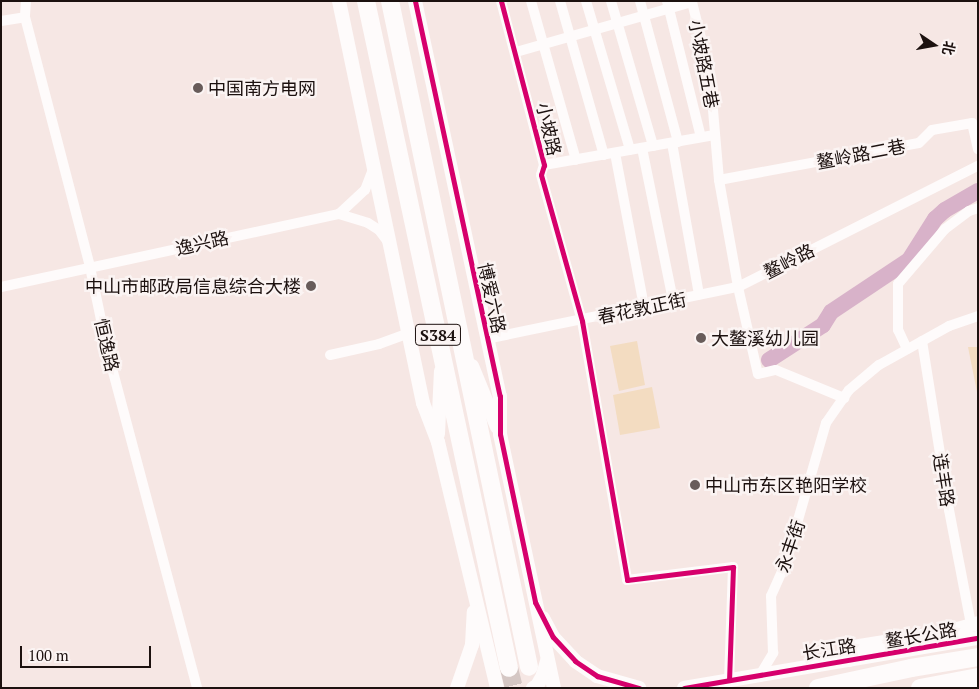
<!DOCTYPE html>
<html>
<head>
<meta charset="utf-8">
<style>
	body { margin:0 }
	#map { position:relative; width:979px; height:689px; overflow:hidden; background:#f6e7e4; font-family:"PT Serif","Noto Sans SC",serif }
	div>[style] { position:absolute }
	.green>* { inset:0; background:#f3dcc1 }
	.river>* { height:16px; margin:-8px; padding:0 8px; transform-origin:8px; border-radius:8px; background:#d8b2c9 }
	.highway-tunnel>* { height:18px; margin-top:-9px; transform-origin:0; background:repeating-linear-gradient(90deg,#d5c7c4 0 18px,transparent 0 27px) }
	.street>* { height:10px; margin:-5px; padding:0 5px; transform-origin:5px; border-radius:5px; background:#fefbfb }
	.secondary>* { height:14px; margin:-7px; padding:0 7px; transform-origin:7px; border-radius:7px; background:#fefbfb }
	.highway>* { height:18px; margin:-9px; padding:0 9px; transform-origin:9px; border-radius:9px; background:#fefbfb }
	.cycleway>* { height:5px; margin:-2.5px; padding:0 2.5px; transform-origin:2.5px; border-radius:2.5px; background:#d6006c }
	.dots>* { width:14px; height:14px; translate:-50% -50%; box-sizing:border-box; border:2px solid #fbf4f3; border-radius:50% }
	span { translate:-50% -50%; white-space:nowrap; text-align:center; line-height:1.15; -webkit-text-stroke:5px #fbf4f3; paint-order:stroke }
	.shield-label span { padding:1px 4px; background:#fbf4f3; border:1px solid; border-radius:4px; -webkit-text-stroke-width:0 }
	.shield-label { font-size:16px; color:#1c110f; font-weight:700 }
	.street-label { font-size:18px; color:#1c110f }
	.poi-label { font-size:18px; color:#1c110f }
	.left { translate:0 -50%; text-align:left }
	.right { translate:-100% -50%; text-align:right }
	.frame { position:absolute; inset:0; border:2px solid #1c110f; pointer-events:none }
	.north { position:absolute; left:909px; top:20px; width:50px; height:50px; -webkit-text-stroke:4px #fbf4f3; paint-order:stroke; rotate:102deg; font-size:14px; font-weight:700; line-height:20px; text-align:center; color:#1c110f }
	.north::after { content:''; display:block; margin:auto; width:18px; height:22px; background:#1c110f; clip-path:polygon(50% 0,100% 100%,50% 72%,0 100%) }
	.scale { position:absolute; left:20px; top:646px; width:131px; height:22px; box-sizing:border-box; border:2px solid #1c110f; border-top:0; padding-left:6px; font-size:15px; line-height:18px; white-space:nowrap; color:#1c110f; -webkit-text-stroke:4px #fbf4f3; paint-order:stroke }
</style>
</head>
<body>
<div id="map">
	<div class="green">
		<div style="clip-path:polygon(637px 341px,645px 385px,619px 391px,610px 346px)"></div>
		<div style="clip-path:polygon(968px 347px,978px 347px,978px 397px)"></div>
		<div style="clip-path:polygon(652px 387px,660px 428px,620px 435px,613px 395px)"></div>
	</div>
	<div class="river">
		<div style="left:769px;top:360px;width:64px;rotate:-32.9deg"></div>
		<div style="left:823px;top:325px;width:15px;rotate:-58deg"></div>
		<div style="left:831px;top:312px;width:94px;rotate:-33.7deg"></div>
		<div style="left:909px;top:260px;width:49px;rotate:-57.6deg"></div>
		<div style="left:935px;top:219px;width:13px;rotate:-42deg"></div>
		<div style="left:945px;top:210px;width:38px;rotate:-30deg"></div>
	</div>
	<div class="highway-tunnel">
		<div style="left:509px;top:668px;width:21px;rotate:76deg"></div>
	</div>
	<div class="street">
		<div style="left:26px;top:1px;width:16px;rotate:94deg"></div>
		<div style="left:25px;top:17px;width:258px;rotate:75.4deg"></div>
		<div style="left:90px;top:267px;width:88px;rotate:78.2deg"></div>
		<div style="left:108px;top:353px;width:347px;rotate:75.1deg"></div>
		<div style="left:501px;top:1px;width:170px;rotate:75.3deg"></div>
		<div style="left:544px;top:165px;width:10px;rotate:107deg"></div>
		<div style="left:541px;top:175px;width:152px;rotate:74.3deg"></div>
		<div style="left:582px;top:321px;width:263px;rotate:80.1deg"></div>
		<div style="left:627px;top:580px;width:107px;rotate:-7deg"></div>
		<div style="left:733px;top:567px;width:113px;rotate:92deg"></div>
		<div style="left:531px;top:1px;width:165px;rotate:74.2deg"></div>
		<div style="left:560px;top:1px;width:160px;rotate:74.1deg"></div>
		<div style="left:586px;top:1px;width:155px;rotate:73.5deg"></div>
		<div style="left:611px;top:1px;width:151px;rotate:73.8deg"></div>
		<div style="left:640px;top:1px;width:146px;rotate:74.9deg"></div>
		<div style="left:667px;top:1px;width:140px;rotate:76deg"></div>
		<div style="left:1px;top:21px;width:24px;rotate:-9deg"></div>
		<div style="left:516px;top:52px;width:183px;rotate:-15.9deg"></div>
		<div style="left:692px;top:2px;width:75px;rotate:76.1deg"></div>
		<div style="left:710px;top:75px;width:105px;rotate:85.1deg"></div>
		<div style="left:719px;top:180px;width:109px;rotate:79.9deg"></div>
		<div style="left:738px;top:287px;width:89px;rotate:77.1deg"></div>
		<div style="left:758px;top:374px;width:18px;rotate:-13deg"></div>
		<div style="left:776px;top:370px;width:74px;rotate:22.4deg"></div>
		<div style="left:672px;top:143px;width:154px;rotate:79.9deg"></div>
		<div style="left:642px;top:148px;width:156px;rotate:78.5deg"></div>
		<div style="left:615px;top:153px;width:157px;rotate:79.3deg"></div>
		<div style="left:544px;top:165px;width:173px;rotate:-10deg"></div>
		<div style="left:719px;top:180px;width:203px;rotate:-10.5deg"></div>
		<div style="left:919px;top:143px;width:18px;rotate:-45deg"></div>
		<div style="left:932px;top:130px;width:41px;rotate:-9.9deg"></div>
		<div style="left:972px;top:123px;width:27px;rotate:77deg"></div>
		<div style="left:339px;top:214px;width:35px;rotate:-43deg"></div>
		<div style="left:365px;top:190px;width:26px;rotate:-69deg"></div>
		<div style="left:1px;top:287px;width:346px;rotate:-12.2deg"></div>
		<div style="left:339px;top:214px;width:30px;rotate:17deg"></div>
		<div style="left:368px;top:223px;width:13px;rotate:32deg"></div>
		<div style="left:379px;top:230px;width:15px;rotate:53deg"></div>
		<div style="left:486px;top:339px;width:257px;rotate:-11.7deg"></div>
		<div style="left:738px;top:287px;width:269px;rotate:-26.8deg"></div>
		<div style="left:922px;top:341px;width:171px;rotate:80.9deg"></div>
		<div style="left:949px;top:510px;width:111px;rotate:79.1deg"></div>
		<div style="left:907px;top:349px;width:21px;rotate:-115deg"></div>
		<div style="left:898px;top:330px;width:46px;rotate:-90deg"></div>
		<div style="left:898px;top:284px;width:72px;rotate:-49.5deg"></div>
		<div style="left:945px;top:229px;width:30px;rotate:-37deg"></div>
		<div style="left:969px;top:211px;width:9px;rotate:-18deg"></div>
		<div style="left:330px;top:355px;width:50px;rotate:-12.7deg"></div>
		<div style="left:379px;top:344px;width:32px;rotate:-20deg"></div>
		<div style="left:760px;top:675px;width:26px;rotate:-59deg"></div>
		<div style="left:773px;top:653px;width:57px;rotate:-92deg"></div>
		<div style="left:771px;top:596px;width:34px;rotate:-66deg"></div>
		<div style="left:785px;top:565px;width:148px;rotate:-73.9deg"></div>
		<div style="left:826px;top:423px;width:40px;rotate:-55.1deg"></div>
		<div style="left:849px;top:390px;width:39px;rotate:-40deg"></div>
		<div style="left:879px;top:365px;width:80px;rotate:-29.1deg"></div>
		<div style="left:949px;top:326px;width:31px;rotate:-19deg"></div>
	</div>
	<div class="secondary">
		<div style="left:339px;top:1px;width:411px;rotate:78.2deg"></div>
		<div style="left:423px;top:403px;width:42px;rotate:69deg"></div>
		<div style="left:438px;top:442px;width:253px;rotate:76.5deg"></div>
		<div style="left:415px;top:1px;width:404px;rotate:77.9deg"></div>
		<div style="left:500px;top:396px;width:38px;rotate:90deg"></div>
		<div style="left:500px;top:434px;width:260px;rotate:78deg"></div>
		<div style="left:472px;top:366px;width:66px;rotate:67.7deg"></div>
		<div style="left:438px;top:434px;width:63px;rotate:-87.3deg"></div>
		<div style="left:543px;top:618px;width:21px;rotate:62deg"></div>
		<div style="left:553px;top:637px;width:33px;rotate:47deg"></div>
		<div style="left:575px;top:661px;width:27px;rotate:34deg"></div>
		<div style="left:597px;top:676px;width:44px;rotate:15.9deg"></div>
		<div style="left:849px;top:660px;width:12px;rotate:-99deg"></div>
		<div style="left:847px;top:648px;width:101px;rotate:-9.1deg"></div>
		<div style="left:947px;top:632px;width:32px;rotate:-16deg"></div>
		<div style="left:952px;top:687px;width:26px;rotate:2deg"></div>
		<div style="left:457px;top:688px;width:46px;rotate:-70.8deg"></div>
		<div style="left:472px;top:645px;width:33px;rotate:-87deg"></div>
		<div style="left:533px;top:688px;width:4px;rotate:-27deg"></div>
		<div style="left:537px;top:686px;width:13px;rotate:-61deg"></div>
		<div style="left:543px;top:675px;width:15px;rotate:-74deg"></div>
		<div style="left:684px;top:688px;width:298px;rotate:-9.7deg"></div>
	</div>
	<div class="highway">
		<div style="left:366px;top:1px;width:682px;rotate:77.9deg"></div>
		<div style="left:390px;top:1px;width:680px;rotate:78.21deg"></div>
		<div style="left:818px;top:688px;width:95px;rotate:-12.1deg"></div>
		<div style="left:911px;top:668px;width:68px;rotate:-9.3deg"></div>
		<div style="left:920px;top:688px;width:59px;rotate:-10.7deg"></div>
	</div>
	<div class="cycleway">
		<div style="left:415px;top:1px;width:404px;rotate:77.9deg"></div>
		<div style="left:500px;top:396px;width:38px;rotate:90deg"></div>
		<div style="left:500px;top:434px;width:172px;rotate:78.2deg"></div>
		<div style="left:535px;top:602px;width:39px;rotate:63deg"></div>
		<div style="left:553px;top:637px;width:33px;rotate:47deg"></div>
		<div style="left:575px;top:661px;width:27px;rotate:34deg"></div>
		<div style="left:597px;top:676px;width:44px;rotate:15.9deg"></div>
		<div style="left:501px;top:1px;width:170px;rotate:75.3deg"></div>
		<div style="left:544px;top:165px;width:10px;rotate:107deg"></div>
		<div style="left:541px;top:175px;width:152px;rotate:74.3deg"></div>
		<div style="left:582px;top:321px;width:263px;rotate:80.1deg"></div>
		<div style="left:627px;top:580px;width:107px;rotate:-7deg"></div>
		<div style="left:733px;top:567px;width:113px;rotate:92deg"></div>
		<div style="left:684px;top:688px;width:298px;rotate:-9.7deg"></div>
	</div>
	<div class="dots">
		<div style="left:198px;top:88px;background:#685c5a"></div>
		<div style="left:311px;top:286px;background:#685c5a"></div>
		<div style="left:701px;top:338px;background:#685c5a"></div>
		<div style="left:695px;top:485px;background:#685c5a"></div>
	</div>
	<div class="shield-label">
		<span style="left:438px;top:335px">S384</span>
	</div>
	<div class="street-label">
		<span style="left:704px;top:64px;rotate:79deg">小坡路五巷</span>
		<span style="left:549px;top:129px;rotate:77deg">小坡路</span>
		<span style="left:861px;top:154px;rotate:-11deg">鳌岭路二巷</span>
		<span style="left:202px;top:243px;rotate:-13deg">逸兴路</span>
		<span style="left:789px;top:261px;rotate:-27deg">鳌岭路</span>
		<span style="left:492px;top:298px;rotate:78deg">博爱六路</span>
		<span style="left:642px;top:308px;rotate:-12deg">春花敦正街</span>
		<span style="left:107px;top:345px;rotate:77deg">恒逸路</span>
		<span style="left:944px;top:480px;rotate:81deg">连丰路</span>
		<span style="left:790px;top:546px;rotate:-71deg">永丰街</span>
		<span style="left:921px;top:635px;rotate:-10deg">鳌长公路</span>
		<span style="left:829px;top:649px;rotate:-9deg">长江路</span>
	</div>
	<div class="poi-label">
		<span class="left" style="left:208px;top:88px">中国南方电网</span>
		<span class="right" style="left:301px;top:286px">中山市邮政局信息综合大楼</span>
		<span class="left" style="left:711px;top:338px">大鳌溪幼儿园</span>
		<span class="left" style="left:705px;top:485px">中山市东区艳阳学校</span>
	</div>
	<div class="frame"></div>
	<div class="north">北</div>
	<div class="scale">100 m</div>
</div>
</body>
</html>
